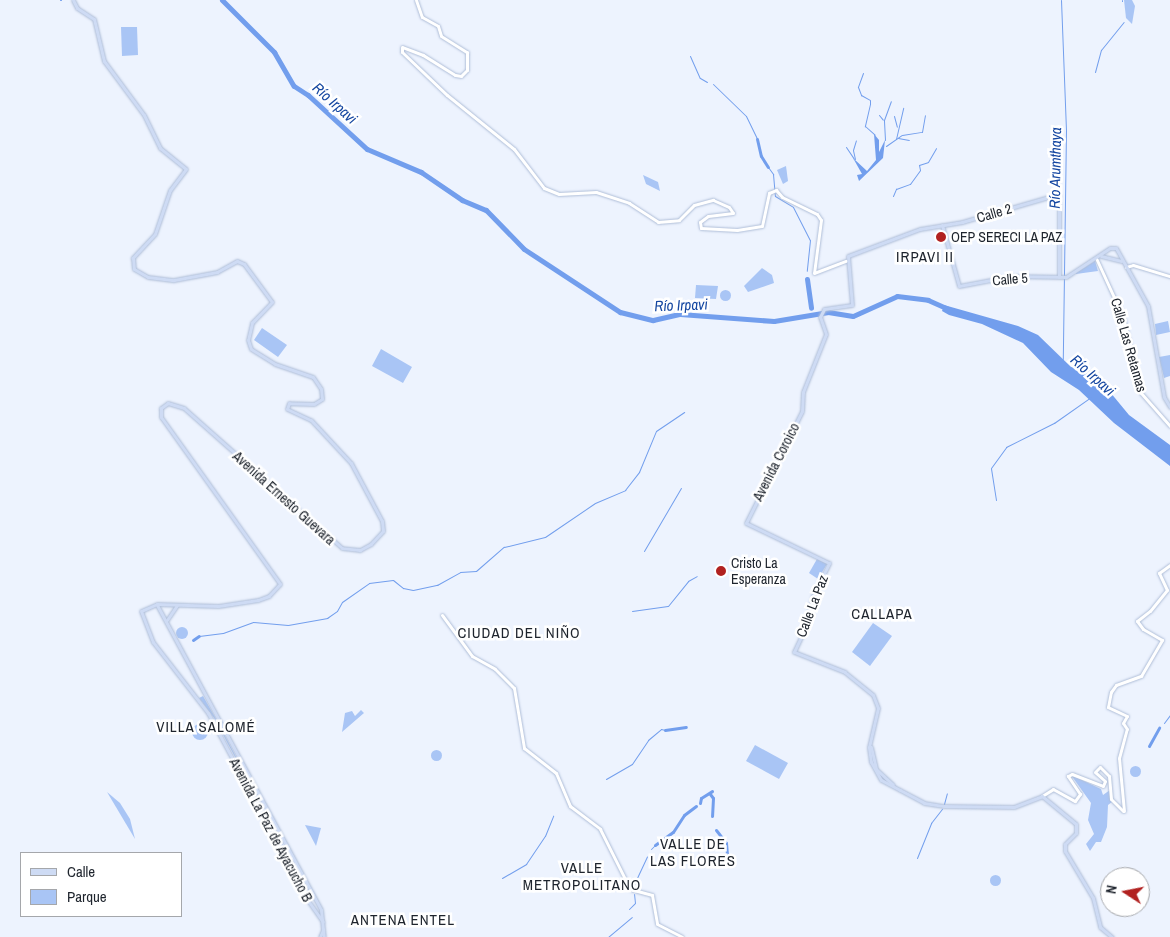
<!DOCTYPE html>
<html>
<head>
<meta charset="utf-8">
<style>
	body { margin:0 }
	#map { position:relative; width:1170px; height:937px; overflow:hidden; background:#edf3fe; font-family:"Archivo Narrow",sans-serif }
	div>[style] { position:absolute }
	.green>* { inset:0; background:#a9c5f5 }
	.round { border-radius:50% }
	.water>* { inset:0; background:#729eed }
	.stream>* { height:1px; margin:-0.5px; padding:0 0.5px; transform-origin:0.5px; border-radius:0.5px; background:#729eed }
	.canal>* { height:3px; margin:-1.5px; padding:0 1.5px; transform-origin:1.5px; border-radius:1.5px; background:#729eed }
	.river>* { height:5px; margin:-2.5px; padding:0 2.5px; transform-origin:2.5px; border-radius:2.5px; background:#729eed }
	.roads { filter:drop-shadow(0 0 1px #afbed8) drop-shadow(0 0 1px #afbed8) }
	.tertiary>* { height:3px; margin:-1.5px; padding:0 1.5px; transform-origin:1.5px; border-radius:1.5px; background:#fff }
	.secondary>* { height:3px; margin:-1.5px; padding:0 1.5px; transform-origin:1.5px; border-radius:1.5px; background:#cedbf4 }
	.dots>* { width:14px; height:14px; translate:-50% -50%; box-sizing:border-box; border:2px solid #fff; border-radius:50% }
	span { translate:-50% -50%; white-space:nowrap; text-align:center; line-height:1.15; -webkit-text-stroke:5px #fff; paint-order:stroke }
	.street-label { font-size:14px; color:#1e242d }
	.poi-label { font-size:14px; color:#1e242d }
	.left { translate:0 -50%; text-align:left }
	.water-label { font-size:15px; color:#1547a1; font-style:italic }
	.neighbourhood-label { font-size:15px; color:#1e242d; letter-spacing:1px }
	.legend { position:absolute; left:20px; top:852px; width:162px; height:65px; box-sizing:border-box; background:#fff; border:1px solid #a5a7ab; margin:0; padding:6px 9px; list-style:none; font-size:15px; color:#1e242d }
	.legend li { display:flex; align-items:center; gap:10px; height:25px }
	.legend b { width:25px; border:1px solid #a5a7ab }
	.north { position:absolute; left:1100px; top:867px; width:50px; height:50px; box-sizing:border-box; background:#fff; border:1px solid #a5a7ab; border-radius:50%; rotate:281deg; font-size:14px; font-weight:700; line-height:20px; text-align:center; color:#1e242d }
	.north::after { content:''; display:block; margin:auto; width:18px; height:22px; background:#b12120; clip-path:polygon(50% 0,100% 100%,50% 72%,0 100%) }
</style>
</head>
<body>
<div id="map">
	<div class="green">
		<div style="clip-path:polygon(1124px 0,1132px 0,1135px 6px,1132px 24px,1126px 18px)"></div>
		<div style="clip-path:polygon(121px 27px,137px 27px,138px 55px,122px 56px)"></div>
		<div style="clip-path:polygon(786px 166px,788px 181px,783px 184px,777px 170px)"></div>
		<div style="clip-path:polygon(643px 175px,658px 182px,660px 191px,646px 184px)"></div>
		<div style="clip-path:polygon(1095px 261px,1098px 271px,1076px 274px,1076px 273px)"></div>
		<div style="clip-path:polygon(762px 268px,772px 275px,774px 283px,748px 292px,744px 286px)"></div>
		<div style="clip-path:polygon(696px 285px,718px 286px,716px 299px,695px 298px)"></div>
		<div class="round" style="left:719.5px;top:289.5px;width:11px;height:11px"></div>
		<div style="clip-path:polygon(1168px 321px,1170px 332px,1156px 335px,1155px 324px)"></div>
		<div style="clip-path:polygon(262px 328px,287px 345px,278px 357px,254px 340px)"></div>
		<div style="clip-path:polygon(381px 349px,412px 367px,403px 383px,372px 366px)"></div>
		<div style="clip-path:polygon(1170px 355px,1170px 376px,1164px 378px,1159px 357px)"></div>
		<div style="clip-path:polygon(817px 559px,827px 564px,818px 579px,809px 573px)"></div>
		<div style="clip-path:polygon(873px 623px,892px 636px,870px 666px,852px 652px)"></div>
		<div class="round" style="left:176px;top:627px;width:12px;height:12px"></div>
		<div style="clip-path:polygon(203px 696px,215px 717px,320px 915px,214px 718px,199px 698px)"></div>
		<div style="clip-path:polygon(361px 710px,364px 713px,342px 732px,345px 713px,352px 711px,355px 716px)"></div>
		<div class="round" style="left:192px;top:724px;width:16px;height:16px"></div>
		<div style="clip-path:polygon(755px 745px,788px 763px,779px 779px,746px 761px)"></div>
		<div class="round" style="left:430.5px;top:749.5px;width:11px;height:11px"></div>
		<div class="round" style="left:1129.5px;top:765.5px;width:11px;height:11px"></div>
		<div style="clip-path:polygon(1071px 775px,1101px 789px,1103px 795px,1110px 790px,1112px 802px,1108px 805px,1107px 827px,1101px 842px,1096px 842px,1090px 851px,1086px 844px,1094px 834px,1088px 820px,1091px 803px)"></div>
		<div style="clip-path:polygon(107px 792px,120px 803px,130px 819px,135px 839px)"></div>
		<div style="clip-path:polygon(305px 825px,321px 828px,316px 846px)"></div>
		<div class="round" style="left:989.5px;top:874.5px;width:11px;height:11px"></div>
	</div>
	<div class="water">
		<div style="clip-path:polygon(874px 134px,879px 140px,879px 152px,885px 140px,883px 158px,859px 181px,857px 175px,862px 174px,853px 158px,867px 171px,876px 160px)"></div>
		<div style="clip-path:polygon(944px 305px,1018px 326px,1038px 335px,1071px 367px,1092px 371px,1103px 389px,1110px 392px,1129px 415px,1170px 445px,1170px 466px,1114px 423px,1079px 390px,1051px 372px,1023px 343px,982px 324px,949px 315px,942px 311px)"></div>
	</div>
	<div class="stream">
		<div style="left:60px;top:0;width:1px"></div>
		<div style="left:1061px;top:0;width:130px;rotate:87.8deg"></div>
		<div style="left:1066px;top:130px;width:229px;rotate:90.8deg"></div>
		<div style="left:1122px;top:0;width:1px;rotate:90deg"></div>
		<div style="left:690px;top:56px;width:24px;rotate:66deg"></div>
		<div style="left:700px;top:78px;width:8px;rotate:30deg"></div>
		<div style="left:1095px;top:72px;width:23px;rotate:-75deg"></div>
		<div style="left:1101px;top:50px;width:36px;rotate:-51deg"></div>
		<div style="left:863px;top:73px;width:15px;rotate:110deg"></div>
		<div style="left:858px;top:87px;width:9px;rotate:69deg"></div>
		<div style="left:861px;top:95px;width:10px;rotate:29deg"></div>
		<div style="left:870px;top:100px;width:4px;rotate:90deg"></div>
		<div style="left:870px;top:104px;width:23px;rotate:103deg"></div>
		<div style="left:865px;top:126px;width:13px;rotate:42deg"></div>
		<div style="left:713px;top:84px;width:46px;rotate:44.1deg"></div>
		<div style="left:746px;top:116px;width:25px;rotate:64deg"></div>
		<div style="left:879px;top:115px;width:6px;rotate:51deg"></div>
		<div style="left:894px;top:116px;width:11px;rotate:75deg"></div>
		<div style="left:898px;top:138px;width:11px;rotate:10deg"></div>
		<div style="left:896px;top:139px;width:32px;rotate:-77deg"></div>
		<div style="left:885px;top:140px;width:20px;rotate:-93deg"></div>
		<div style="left:884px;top:120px;width:20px;rotate:-70deg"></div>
		<div style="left:886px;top:146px;width:19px;rotate:-35deg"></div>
		<div style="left:902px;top:135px;width:20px;rotate:-9deg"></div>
		<div style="left:922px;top:132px;width:17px;rotate:-80deg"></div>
		<div style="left:846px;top:147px;width:14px;rotate:56deg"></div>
		<div style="left:855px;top:159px;width:9px;rotate:-103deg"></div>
		<div style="left:853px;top:150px;width:10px;rotate:-73deg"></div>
		<div style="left:768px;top:167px;width:9px;rotate:54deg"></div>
		<div style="left:773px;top:174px;width:22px;rotate:85deg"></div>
		<div style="left:775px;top:196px;width:21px;rotate:31deg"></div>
		<div style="left:793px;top:207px;width:37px;rotate:63deg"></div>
		<div style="left:810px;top:240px;width:31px;rotate:96deg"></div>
		<div style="left:893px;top:196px;width:8px;rotate:-67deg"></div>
		<div style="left:896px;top:189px;width:15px;rotate:-20deg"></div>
		<div style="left:910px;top:184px;width:17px;rotate:-54deg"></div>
		<div style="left:920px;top:170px;width:5px;rotate:-101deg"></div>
		<div style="left:919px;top:165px;width:9px;rotate:-18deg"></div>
		<div style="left:928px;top:162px;width:16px;rotate:-60deg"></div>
		<div style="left:996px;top:500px;width:32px;rotate:-99deg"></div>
		<div style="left:991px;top:468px;width:26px;rotate:-54deg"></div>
		<div style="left:1006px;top:447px;width:54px;rotate:-26.6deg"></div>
		<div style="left:1054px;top:423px;width:45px;rotate:-35.1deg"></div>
		<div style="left:644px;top:551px;width:73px;rotate:-59.6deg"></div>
		<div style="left:632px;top:611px;width:36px;rotate:-8deg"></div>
		<div style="left:668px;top:606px;width:32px;rotate:-51deg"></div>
		<div style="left:688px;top:581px;width:10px;rotate:-29deg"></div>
		<div style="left:199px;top:636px;width:24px;rotate:-7deg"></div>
		<div style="left:223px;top:633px;width:32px;rotate:-20deg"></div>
		<div style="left:253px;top:622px;width:35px;rotate:5deg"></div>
		<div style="left:288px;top:625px;width:40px;rotate:-10deg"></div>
		<div style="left:327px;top:618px;width:12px;rotate:-35deg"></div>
		<div style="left:337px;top:611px;width:10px;rotate:-61deg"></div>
		<div style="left:342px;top:602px;width:33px;rotate:-35deg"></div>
		<div style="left:369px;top:583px;width:24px;rotate:-7deg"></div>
		<div style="left:393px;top:580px;width:13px;rotate:39deg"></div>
		<div style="left:403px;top:588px;width:10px;rotate:11deg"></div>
		<div style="left:413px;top:590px;width:25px;rotate:-12deg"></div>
		<div style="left:437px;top:585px;width:26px;rotate:-29deg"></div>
		<div style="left:460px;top:572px;width:16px;rotate:-4deg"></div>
		<div style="left:476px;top:571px;width:37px;rotate:-41deg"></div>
		<div style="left:504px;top:547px;width:42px;rotate:-13.7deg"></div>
		<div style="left:545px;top:537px;width:60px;rotate:-34.2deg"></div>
		<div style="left:595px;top:503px;width:33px;rotate:-23deg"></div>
		<div style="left:625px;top:490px;width:23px;rotate:-52deg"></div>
		<div style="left:639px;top:472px;width:44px;rotate:-67.5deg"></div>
		<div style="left:656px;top:431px;width:34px;rotate:-34deg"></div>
		<div style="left:1164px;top:723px;width:10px;rotate:-53deg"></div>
		<div style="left:606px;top:779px;width:30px;rotate:-30deg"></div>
		<div style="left:632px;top:764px;width:29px;rotate:-56deg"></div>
		<div style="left:648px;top:740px;width:17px;rotate:-40deg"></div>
		<div style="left:661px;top:729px;width:4px;rotate:14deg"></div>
		<div style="left:944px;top:804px;width:11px;rotate:-75deg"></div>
		<div style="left:651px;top:849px;width:6px;rotate:-45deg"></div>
		<div style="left:917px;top:858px;width:38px;rotate:-68deg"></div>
		<div style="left:931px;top:823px;width:18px;rotate:-52deg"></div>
		<div style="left:502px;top:878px;width:28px;rotate:-30deg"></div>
		<div style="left:526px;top:864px;width:34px;rotate:-56deg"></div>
		<div style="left:545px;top:836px;width:22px;rotate:-68deg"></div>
		<div style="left:636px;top:880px;width:26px;rotate:-65deg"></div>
		<div style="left:634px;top:885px;width:2px;rotate:-63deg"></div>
		<div style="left:629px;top:909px;width:8px;rotate:-45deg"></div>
		<div style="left:635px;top:903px;width:9px;rotate:-96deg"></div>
		<div style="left:608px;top:937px;width:31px;rotate:-40deg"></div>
	</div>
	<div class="canal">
		<div style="left:757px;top:139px;width:17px;rotate:77deg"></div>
		<div style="left:761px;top:156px;width:13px;rotate:58deg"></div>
		<div style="left:193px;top:640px;width:7px;rotate:-34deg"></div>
		<div style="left:665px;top:730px;width:21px;rotate:-8deg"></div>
		<div style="left:1149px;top:746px;width:21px;rotate:-61deg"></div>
		<div style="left:710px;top:794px;width:5px;rotate:53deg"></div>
		<div style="left:713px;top:798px;width:18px;rotate:93deg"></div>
		<div style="left:700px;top:803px;width:5px;rotate:-79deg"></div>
		<div style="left:701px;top:798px;width:13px;rotate:-32deg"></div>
		<div style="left:716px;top:830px;width:16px;rotate:52deg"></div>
		<div style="left:726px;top:843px;width:22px;rotate:85deg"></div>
		<div style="left:655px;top:845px;width:22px;rotate:-36deg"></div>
		<div style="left:673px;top:832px;width:20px;rotate:-57deg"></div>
		<div style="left:684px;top:815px;width:15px;rotate:-37deg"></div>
	</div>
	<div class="river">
		<div style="left:222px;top:0;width:74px;rotate:45deg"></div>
		<div style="left:274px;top:52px;width:39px;rotate:60deg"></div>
		<div style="left:294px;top:86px;width:17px;rotate:33deg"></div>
		<div style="left:308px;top:95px;width:80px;rotate:42.5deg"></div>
		<div style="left:367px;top:149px;width:59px;rotate:23.1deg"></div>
		<div style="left:421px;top:172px;width:50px;rotate:34.3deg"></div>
		<div style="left:462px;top:200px;width:26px;rotate:23deg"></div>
		<div style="left:486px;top:210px;width:54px;rotate:45.7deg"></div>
		<div style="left:524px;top:249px;width:115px;rotate:33.3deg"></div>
		<div style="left:620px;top:312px;width:34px;rotate:14deg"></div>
		<div style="left:653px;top:320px;width:28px;rotate:-13deg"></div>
		<div style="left:680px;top:314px;width:94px;rotate:4.3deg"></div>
		<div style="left:774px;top:321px;width:55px;rotate:-9.5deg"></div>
		<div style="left:828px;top:312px;width:25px;rotate:9deg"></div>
		<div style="left:853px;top:316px;width:48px;rotate:-24.4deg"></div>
		<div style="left:897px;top:296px;width:31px;rotate:7deg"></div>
		<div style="left:928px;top:300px;width:24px;rotate:24deg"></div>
		<div style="left:807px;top:279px;width:29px;rotate:82deg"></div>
	</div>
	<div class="roads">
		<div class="tertiary">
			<div style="left:416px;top:0;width:18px;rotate:71deg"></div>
			<div style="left:422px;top:17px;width:18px;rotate:29deg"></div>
			<div style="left:438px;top:26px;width:10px;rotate:73deg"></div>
			<div style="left:441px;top:36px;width:31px;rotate:32deg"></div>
			<div style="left:467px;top:52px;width:18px;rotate:90deg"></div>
			<div style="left:467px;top:70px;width:8px;rotate:135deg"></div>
			<div style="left:461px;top:76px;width:6px;rotate:-171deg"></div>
			<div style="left:455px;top:75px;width:38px;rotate:-148deg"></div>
			<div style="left:423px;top:55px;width:22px;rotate:-159deg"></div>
			<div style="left:402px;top:47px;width:5px;rotate:90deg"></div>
			<div style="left:402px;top:52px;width:62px;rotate:43.7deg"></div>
			<div style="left:447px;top:95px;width:86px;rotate:38.9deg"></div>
			<div style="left:514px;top:149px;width:49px;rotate:52.4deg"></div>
			<div style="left:544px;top:188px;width:16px;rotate:22deg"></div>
			<div style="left:559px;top:194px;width:37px;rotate:-3deg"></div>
			<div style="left:596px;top:192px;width:35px;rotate:18deg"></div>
			<div style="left:629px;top:203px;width:35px;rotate:33deg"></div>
			<div style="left:658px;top:222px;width:21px;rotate:-5deg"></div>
			<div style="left:679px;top:220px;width:21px;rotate:-45deg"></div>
			<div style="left:694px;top:205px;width:20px;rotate:-15deg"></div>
			<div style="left:713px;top:200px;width:17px;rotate:24deg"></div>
			<div style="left:729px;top:207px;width:7px;rotate:56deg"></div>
			<div style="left:733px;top:213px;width:25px;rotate:173deg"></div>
			<div style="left:708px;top:216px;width:10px;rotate:143deg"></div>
			<div style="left:700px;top:222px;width:6px;rotate:81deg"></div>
			<div style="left:701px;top:228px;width:36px;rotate:3deg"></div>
			<div style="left:737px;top:230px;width:25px;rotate:-9deg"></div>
			<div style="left:762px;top:226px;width:34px;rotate:-78deg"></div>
			<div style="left:769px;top:193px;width:8px;rotate:-23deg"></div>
			<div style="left:776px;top:190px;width:9px;rotate:49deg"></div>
			<div style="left:782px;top:197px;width:39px;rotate:26deg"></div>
			<div style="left:817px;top:214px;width:7px;rotate:56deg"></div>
			<div style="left:821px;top:220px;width:53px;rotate:97.5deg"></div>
			<div style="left:814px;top:273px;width:34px;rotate:-21deg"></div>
			<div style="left:1096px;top:258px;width:65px;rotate:65.4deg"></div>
			<div style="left:1123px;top:317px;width:78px;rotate:76.7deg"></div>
			<div style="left:1141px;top:393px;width:44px;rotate:48.7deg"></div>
			<div style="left:1126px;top:267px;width:7px;rotate:-16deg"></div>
			<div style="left:1133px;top:265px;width:39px;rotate:17deg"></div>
			<div style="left:442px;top:615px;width:51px;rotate:53.8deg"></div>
			<div style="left:472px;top:656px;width:26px;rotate:29deg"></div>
			<div style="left:495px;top:669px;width:27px;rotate:45deg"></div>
			<div style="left:514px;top:688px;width:61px;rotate:80.5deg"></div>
			<div style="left:524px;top:748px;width:41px;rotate:38deg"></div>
			<div style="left:556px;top:773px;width:36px;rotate:67deg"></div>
			<div style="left:570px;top:806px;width:38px;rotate:37deg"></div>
			<div style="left:600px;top:829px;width:67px;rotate:63.4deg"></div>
			<div style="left:630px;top:889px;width:23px;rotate:15deg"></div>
			<div style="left:652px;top:895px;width:29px;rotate:80deg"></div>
			<div style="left:657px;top:924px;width:28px;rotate:27deg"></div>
			<div style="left:1042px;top:796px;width:13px;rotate:-32deg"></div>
			<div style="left:1053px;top:789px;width:25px;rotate:29deg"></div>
			<div style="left:1075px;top:801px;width:9px;rotate:-54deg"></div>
			<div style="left:1080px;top:794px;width:22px;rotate:-124deg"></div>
			<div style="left:1068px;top:776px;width:4px;rotate:-27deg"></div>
			<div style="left:1072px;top:774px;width:33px;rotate:21deg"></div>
			<div style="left:1103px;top:786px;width:5px;rotate:-68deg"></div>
			<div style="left:1105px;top:781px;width:13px;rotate:-138deg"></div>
			<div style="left:1095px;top:772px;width:7px;rotate:-45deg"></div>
			<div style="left:1100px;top:767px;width:13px;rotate:45deg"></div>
			<div style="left:1109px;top:776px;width:23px;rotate:85deg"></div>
			<div style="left:1111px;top:799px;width:17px;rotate:45deg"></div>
			<div style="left:1124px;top:811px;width:53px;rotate:-95.4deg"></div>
			<div style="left:1119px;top:758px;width:30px;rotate:-75deg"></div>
			<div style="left:1127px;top:729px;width:7px;rotate:-124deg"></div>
			<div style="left:1123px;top:723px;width:8px;rotate:-60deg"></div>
			<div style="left:1127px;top:716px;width:21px;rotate:-155deg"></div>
			<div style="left:1108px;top:707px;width:15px;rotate:-79deg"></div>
			<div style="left:1111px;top:692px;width:9px;rotate:-54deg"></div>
			<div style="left:1116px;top:685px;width:27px;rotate:-20deg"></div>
			<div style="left:1141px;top:676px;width:42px;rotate:-59.7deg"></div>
			<div style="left:1162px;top:640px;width:22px;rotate:-150deg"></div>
			<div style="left:1143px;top:629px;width:10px;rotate:-127deg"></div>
			<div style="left:1137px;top:621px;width:16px;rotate:-38deg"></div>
			<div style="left:1150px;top:611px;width:27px;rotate:-51deg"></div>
			<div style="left:1167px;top:590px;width:19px;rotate:-115deg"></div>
			<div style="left:1159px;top:573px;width:14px;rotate:-36deg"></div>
		</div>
		<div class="secondary">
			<div style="left:73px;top:0;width:9px;rotate:63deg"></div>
			<div style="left:77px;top:8px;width:20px;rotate:33deg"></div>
			<div style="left:94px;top:19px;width:43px;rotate:76.6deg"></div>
			<div style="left:104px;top:61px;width:67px;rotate:53.5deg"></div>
			<div style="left:144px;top:115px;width:37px;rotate:64deg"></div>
			<div style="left:160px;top:148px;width:33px;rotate:39deg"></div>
			<div style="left:186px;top:169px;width:26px;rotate:127deg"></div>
			<div style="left:170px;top:190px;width:46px;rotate:108.8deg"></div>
			<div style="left:155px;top:234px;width:33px;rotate:133deg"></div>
			<div style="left:133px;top:258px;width:11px;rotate:85deg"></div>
			<div style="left:134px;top:269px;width:16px;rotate:30deg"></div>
			<div style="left:148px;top:277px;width:26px;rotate:7deg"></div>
			<div style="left:174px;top:280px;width:44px;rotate:-10.5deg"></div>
			<div style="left:217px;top:272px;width:23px;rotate:-29deg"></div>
			<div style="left:237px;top:261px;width:8px;rotate:23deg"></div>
			<div style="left:244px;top:264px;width:47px;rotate:53.6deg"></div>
			<div style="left:272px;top:302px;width:29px;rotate:134deg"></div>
			<div style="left:252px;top:323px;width:17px;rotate:103deg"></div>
			<div style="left:248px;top:340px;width:9px;rotate:72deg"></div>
			<div style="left:251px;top:349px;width:28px;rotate:32deg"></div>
			<div style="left:275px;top:364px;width:40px;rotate:18.9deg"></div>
			<div style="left:313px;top:377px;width:14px;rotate:56deg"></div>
			<div style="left:321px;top:389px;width:10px;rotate:84deg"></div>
			<div style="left:322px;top:399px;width:9px;rotate:148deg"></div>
			<div style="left:314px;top:404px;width:25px;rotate:-178deg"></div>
			<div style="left:289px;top:403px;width:6px;rotate:108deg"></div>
			<div style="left:287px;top:409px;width:26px;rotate:25deg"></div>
			<div style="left:311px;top:420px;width:59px;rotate:47.1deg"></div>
			<div style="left:351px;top:463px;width:66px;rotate:61.9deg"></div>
			<div style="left:382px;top:521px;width:10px;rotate:84deg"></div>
			<div style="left:383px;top:531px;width:18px;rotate:133deg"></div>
			<div style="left:371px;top:544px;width:13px;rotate:151deg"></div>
			<div style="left:360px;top:550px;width:18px;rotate:-174deg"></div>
			<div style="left:342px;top:548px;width:211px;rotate:-138.5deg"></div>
			<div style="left:184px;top:408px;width:17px;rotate:-163deg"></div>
			<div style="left:168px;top:403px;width:9px;rotate:144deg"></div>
			<div style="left:161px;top:408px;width:9px;rotate:90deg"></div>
			<div style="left:161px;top:417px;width:205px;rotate:54.5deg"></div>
			<div style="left:280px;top:584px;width:16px;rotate:133deg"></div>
			<div style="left:269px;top:596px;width:12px;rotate:160deg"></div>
			<div style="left:258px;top:600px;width:40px;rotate:171.5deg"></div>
			<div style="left:218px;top:606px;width:61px;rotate:-178.1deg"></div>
			<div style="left:157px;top:604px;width:17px;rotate:156deg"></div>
			<div style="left:141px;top:611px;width:33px;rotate:69deg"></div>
			<div style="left:153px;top:642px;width:90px;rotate:52.2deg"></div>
			<div style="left:208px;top:713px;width:214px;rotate:61.9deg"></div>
			<div style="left:309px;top:902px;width:24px;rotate:55deg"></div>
			<div style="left:942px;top:225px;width:63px;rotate:74.4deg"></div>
			<div style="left:959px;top:286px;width:54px;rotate:-10.7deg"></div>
			<div style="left:1012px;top:276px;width:54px;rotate:1.1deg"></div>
			<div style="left:1066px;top:277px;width:53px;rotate:-33.4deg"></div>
			<div style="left:1110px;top:248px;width:6px"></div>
			<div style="left:1116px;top:248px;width:66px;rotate:61.1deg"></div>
			<div style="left:1148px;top:306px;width:92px;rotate:80deg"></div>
			<div style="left:1164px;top:397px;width:12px;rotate:59deg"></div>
			<div style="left:1101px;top:256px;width:21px;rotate:14deg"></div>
			<div style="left:157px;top:605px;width:346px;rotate:61.7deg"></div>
			<div style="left:321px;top:910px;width:27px;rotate:84deg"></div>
			<div style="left:167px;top:620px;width:18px;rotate:-56deg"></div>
			<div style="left:871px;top:747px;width:23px;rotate:77deg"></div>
			<div style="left:876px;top:769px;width:23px;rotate:43deg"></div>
			<div style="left:900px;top:790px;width:21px;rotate:-152deg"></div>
			<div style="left:881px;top:780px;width:21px;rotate:-119deg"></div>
			<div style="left:871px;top:762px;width:15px;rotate:-98deg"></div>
			<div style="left:869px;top:747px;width:40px;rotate:-77deg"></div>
			<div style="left:878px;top:708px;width:14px;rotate:-111deg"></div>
			<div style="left:873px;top:695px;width:36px;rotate:-141deg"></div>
			<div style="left:845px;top:672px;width:55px;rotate:-158.6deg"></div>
			<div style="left:794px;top:652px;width:26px;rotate:-65deg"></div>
			<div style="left:805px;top:628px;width:33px;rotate:-76deg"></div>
			<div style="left:813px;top:596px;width:37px;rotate:-64deg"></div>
			<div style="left:829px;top:563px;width:92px;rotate:-154.3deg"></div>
			<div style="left:746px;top:523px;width:125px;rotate:-63.4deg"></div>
			<div style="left:802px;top:411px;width:19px;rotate:-87deg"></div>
			<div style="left:803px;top:392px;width:62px;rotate:-68.4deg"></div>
			<div style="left:826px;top:334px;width:18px;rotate:-109deg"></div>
			<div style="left:820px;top:317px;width:9px;rotate:-63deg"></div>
			<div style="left:824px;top:309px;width:28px;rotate:-8deg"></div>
			<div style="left:852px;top:305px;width:49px;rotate:-94.7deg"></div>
			<div style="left:848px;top:256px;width:77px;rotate:-20.6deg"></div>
			<div style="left:920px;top:229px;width:43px;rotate:-9.5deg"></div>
			<div style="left:962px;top:222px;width:101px;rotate:-16.1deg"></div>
			<div style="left:1059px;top:194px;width:83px;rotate:90deg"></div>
			<div style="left:900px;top:790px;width:27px;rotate:28deg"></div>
			<div style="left:924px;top:803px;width:20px;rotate:9deg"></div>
			<div style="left:944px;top:806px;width:70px;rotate:0.8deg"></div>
			<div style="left:1014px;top:807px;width:30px;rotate:-21deg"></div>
			<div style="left:1042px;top:796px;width:44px;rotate:39.5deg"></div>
			<div style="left:1076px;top:824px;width:9px;rotate:90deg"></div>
			<div style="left:1076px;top:833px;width:16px;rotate:135deg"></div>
			<div style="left:1065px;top:844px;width:7px;rotate:90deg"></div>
			<div style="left:1065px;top:851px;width:55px;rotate:59.2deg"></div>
			<div style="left:1093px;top:898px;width:30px;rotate:76deg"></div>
			<div style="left:1100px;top:927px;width:16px;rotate:40deg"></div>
			<div style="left:320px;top:937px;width:8px;rotate:-67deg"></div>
		</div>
	</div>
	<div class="dots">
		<div style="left:941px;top:237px;background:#b12120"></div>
		<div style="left:721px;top:571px;background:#b12120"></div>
	</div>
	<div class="street-label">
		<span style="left:994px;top:213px;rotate:-16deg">Calle 2</span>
		<span style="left:1010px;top:279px;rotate:-5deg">Calle 5</span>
		<span style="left:1129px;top:345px;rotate:74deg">Calle Las Retamas</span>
		<span style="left:776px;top:462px;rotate:-63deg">Avenida Coroico</span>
		<span style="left:284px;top:498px;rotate:42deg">Avenida Ernesto Guevara</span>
		<span style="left:812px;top:606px;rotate:-69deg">Calle La Paz</span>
		<span style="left:271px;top:830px;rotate:62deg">Avenida La Paz de Ayacucho B</span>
	</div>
	<div class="poi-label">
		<span class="left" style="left:951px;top:237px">OEP SERECI LA PAZ</span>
		<span class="left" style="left:731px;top:571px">Cristo La<br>Esperanza</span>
	</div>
	<div class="water-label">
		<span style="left:335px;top:103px;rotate:42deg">Río Irpavi</span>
		<span style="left:1055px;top:168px;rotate:-89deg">Río Arumthaya</span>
		<span style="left:681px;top:305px;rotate:-2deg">Río Irpavi</span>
		<span style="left:1093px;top:375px;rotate:42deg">Río Irpavi</span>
	</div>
	<div class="neighbourhood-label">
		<span style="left:925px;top:257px">IRPAVI II</span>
		<span style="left:882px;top:614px">CALLAPA</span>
		<span style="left:519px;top:633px">CIUDAD DEL NIÑO</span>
		<span style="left:206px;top:727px">VILLA SALOMÉ</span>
		<span style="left:693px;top:852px">VALLE DE<br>LAS FLORES</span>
		<span style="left:582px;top:876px">VALLE<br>METROPOLITANO</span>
		<span style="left:403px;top:920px">ANTENA ENTEL</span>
	</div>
	<ul class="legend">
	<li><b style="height:6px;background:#cedbf4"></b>Calle</li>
	<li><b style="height:14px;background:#a9c5f5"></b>Parque</li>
	</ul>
	<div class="north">N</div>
</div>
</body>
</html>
